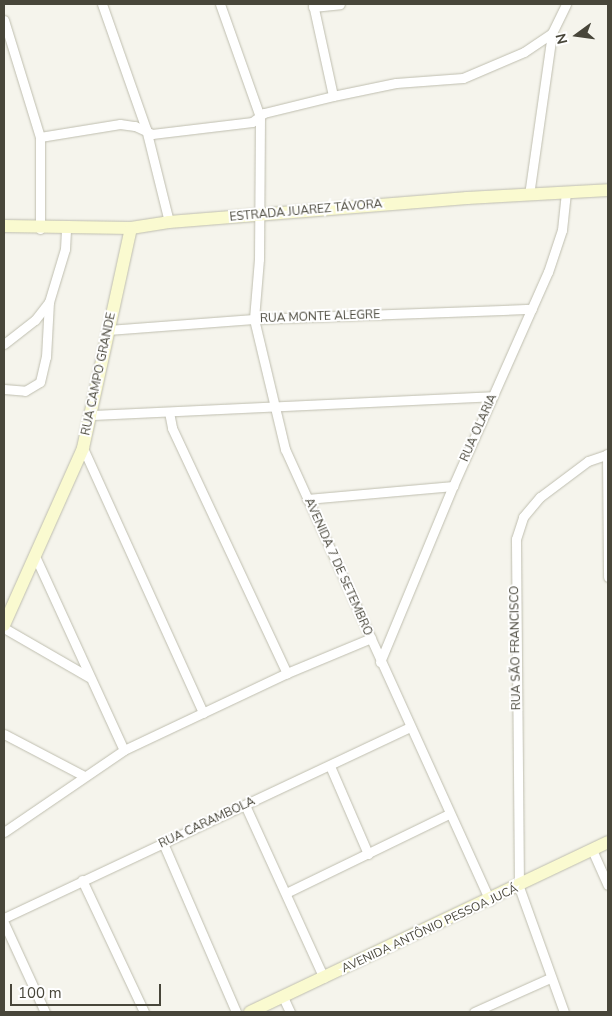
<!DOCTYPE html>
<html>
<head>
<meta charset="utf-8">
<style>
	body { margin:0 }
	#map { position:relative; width:612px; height:1016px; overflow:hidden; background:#f5f4ec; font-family:"Nunito Sans",sans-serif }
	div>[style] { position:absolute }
	.roads { filter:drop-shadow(0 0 1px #bfbeaf) drop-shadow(0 0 1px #bfbeaf) }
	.street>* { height:9px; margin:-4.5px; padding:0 4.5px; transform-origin:4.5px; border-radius:4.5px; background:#fff }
	.secondary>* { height:12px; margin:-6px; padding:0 6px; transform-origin:6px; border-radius:6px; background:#fafad0 }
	span { translate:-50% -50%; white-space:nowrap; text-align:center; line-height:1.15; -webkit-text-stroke:4px #fff; paint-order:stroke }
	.street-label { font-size:12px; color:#48463a }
	.frame { position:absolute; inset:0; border:5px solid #48463a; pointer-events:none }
	.north { position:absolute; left:552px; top:10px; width:50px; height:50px; -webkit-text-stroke:4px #fff; paint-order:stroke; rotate:256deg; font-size:14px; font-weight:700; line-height:20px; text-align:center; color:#48463a }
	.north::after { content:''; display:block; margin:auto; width:18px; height:22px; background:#48463a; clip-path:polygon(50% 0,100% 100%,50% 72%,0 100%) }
	.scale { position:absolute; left:10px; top:984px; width:151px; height:22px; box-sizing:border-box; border:2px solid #48463a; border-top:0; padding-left:6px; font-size:15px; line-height:18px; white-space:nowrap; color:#48463a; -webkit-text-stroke:4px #fff; paint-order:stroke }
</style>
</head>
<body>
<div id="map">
	<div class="roads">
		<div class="street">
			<div style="left:102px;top:4px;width:133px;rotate:70.6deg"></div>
			<div style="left:146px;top:129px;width:96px;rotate:76.1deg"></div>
			<div style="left:220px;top:4px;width:120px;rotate:70.5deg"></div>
			<div style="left:260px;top:117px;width:142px;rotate:90.4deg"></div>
			<div style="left:259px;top:259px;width:60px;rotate:94.8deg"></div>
			<div style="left:254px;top:319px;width:134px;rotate:76.6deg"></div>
			<div style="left:285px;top:449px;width:496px;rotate:65.6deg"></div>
			<div style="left:313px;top:4px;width:94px;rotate:77.7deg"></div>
			<div style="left:313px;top:7px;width:27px;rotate:-6deg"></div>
			<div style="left:4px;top:20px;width:122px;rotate:72.9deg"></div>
			<div style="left:40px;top:137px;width:92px;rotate:90deg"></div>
			<div style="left:40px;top:137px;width:81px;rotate:-9.2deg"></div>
			<div style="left:120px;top:124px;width:15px;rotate:8deg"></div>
			<div style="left:135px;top:126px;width:19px;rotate:25deg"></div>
			<div style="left:152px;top:134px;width:101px;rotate:-6.8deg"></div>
			<div style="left:252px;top:122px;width:15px;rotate:-37deg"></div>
			<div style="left:264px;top:113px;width:71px;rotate:-13.8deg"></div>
			<div style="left:333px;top:96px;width:64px;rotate:-11.7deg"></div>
			<div style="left:396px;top:83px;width:67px;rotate:-4.3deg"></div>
			<div style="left:463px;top:78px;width:66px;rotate:-23.1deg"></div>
			<div style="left:524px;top:52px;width:34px;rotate:-34deg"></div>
			<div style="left:529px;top:195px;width:164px;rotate:-81.9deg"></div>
			<div style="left:552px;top:33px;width:32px;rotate:-64deg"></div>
			<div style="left:108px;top:330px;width:146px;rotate:-4.3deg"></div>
			<div style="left:254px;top:319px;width:278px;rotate:-2.1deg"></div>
			<div style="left:4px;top:344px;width:39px;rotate:-38deg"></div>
			<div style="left:35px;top:320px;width:23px;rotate:-52deg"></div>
			<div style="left:4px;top:389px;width:21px;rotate:5deg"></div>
			<div style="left:25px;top:391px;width:17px;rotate:-31deg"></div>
			<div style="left:40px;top:382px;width:26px;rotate:-77deg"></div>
			<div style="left:46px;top:357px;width:55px;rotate:-86.9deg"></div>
			<div style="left:49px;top:302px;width:55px;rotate:-73.2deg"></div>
			<div style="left:65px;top:249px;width:20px;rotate:-87deg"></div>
			<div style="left:169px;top:412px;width:16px;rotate:79deg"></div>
			<div style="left:172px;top:428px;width:271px;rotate:64.9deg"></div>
			<div style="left:92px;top:415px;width:401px;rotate:-2.7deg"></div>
			<div style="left:83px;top:448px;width:291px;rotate:65.6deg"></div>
			<div style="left:607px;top:454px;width:123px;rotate:89.5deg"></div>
			<div style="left:307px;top:499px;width:147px;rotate:-5.1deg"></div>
			<div style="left:35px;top:556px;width:213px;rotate:65.4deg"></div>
			<div style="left:4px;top:628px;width:98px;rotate:30deg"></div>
			<div style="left:380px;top:662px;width:191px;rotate:-67.5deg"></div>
			<div style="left:453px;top:486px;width:234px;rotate:-66.1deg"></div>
			<div style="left:548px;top:272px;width:44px;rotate:-71.6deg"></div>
			<div style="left:562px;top:230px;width:38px;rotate:-84deg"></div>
			<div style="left:4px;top:734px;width:90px;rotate:27.7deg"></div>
			<div style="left:330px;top:766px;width:96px;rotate:66.6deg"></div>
			<div style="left:245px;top:805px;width:190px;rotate:65.5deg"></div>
			<div style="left:4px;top:832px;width:145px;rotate:-34.3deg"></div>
			<div style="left:124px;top:750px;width:180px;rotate:-25.3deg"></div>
			<div style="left:287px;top:673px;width:91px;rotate:-22.6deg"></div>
			<div style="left:163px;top:843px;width:184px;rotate:66.6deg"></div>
			<div style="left:593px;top:852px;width:36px;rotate:66deg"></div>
			<div style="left:82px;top:880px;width:146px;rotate:64.8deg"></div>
			<div style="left:286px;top:893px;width:181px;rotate:-25.9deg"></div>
			<div style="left:4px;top:918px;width:449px;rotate:-25.2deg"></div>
			<div style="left:4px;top:923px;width:98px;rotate:65.3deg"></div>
			<div style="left:283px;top:997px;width:17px;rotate:65deg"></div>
			<div style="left:474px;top:1012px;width:83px;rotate:-24.1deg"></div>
			<div style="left:564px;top:1012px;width:133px;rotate:-109.8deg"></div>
			<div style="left:519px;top:887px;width:348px;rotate:-90.5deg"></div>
			<div style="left:516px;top:539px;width:23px;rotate:-72deg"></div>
			<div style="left:523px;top:517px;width:26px;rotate:-50deg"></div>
			<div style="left:540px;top:497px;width:60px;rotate:-36.9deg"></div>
			<div style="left:588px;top:461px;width:21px;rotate:-19deg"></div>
		</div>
		<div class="secondary">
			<div style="left:4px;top:226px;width:127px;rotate:0.9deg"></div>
			<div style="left:131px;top:228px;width:38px;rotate:-9deg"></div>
			<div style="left:169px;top:222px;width:299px;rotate:-4.6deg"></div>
			<div style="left:467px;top:198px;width:141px;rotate:-3.2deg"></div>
			<div style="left:4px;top:625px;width:194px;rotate:-65.9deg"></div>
			<div style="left:83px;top:448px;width:225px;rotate:-77.7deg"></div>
			<div style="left:250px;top:1012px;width:396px;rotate:-25.4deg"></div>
		</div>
	</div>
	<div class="street-label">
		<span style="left:306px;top:211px;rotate:-5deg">ESTRADA JUAREZ TÁVORA</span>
		<span style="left:320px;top:317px;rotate:-2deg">RUA MONTE ALEGRE</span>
		<span style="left:99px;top:374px;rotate:-78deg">RUA CAMPO GRANDE</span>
		<span style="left:479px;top:428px;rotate:-66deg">RUA OLARIA</span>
		<span style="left:338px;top:567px;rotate:66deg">AVENIDA 7 DE SETEMBRO</span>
		<span style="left:516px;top:648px;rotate:-91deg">RUA SÃO FRANCISCO</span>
		<span style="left:207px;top:823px;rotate:-25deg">RUA CARAMBOLA</span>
		<span style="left:430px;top:929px;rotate:-25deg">AVENIDA ANTÔNIO PESSOA JUCÁ</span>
	</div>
	<div class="frame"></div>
	<div class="north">N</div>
	<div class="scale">100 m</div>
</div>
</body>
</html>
